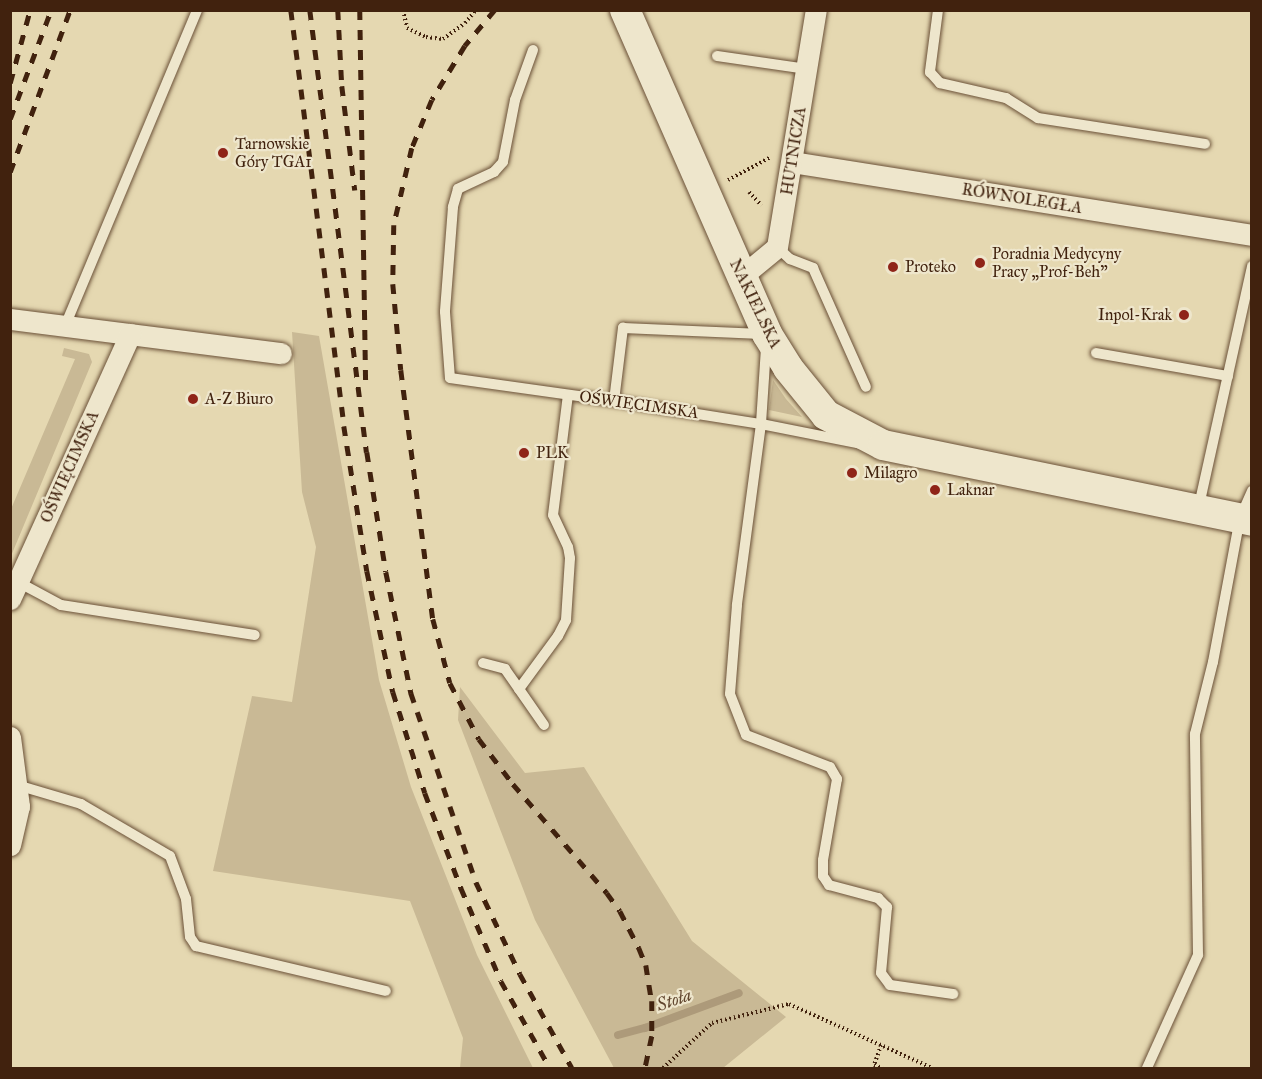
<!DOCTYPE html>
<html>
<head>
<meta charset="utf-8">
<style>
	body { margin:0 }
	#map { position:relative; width:1262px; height:1079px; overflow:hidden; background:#e5d8b1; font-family:"IM FELL Great Primer",serif }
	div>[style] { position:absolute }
	.green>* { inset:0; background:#c9b995 }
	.stream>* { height:8px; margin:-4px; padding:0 4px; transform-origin:4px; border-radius:4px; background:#ad9a7a }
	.path>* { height:4px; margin-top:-2px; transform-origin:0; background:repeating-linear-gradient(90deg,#41220e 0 1.5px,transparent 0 4.5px) }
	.roads { filter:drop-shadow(0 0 2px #6a5037) drop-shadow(0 0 2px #6a5037) }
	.lane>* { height:10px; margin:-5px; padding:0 5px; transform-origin:5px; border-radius:5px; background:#eee6cc }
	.street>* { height:21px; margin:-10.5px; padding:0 10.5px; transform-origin:10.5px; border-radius:10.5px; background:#eee6cc }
	.secondary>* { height:30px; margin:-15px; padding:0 15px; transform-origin:15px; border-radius:15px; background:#eee6cc }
	.rail>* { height:4.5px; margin-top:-2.25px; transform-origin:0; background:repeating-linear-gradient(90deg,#41220e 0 10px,transparent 0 20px) }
	.dots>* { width:16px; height:16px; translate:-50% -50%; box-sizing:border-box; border:3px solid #eee6cc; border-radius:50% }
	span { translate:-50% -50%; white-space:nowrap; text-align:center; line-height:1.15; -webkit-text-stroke:4.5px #eee6cc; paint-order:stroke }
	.poi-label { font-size:16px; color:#41220e }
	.left { translate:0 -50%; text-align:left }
	.right { translate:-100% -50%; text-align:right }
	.street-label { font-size:16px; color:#41220e }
	.water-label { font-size:18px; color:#61462e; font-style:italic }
	.frame { position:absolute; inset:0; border:12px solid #41220e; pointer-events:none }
</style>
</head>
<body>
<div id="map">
	<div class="green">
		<div style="clip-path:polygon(292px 332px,319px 336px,379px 680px,411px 787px,477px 955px,533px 1068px,460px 1068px,463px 1038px,410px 901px,213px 871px,252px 696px,292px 702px,316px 547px,302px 492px)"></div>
		<div style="clip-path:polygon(64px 348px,89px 354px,92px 362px,11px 556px,11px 509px,75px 359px,62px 356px)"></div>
		<div style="clip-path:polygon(773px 380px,786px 399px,802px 417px,769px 410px)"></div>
		<div style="clip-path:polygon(460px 687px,525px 773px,584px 767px,692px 941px,786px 1017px,723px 1068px,614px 1068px,535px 920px,458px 720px)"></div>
	</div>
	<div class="stream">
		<div style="left:618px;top:1035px;width:28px;rotate:-15deg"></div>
		<div style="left:645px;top:1028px;width:100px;rotate:-20.4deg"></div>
	</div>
	<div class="path">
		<div style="left:403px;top:10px;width:18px;rotate:77deg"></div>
		<div style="left:407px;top:28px;width:21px;rotate:25deg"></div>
		<div style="left:426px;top:37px;width:17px;rotate:7deg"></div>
		<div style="left:443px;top:39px;width:27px;rotate:-36deg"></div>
		<div style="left:465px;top:23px;width:17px;rotate:-50deg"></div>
		<div style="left:728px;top:180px;width:47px;rotate:-28.2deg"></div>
		<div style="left:749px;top:192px;width:18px;rotate:47deg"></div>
		<div style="left:881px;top:1045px;width:21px;rotate:109deg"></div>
		<div style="left:874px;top:1065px;width:9px;rotate:21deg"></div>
		<div style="left:663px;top:1068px;width:67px;rotate:-42.6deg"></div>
		<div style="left:712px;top:1023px;width:79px;rotate:-13.9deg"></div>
		<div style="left:789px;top:1004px;width:157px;rotate:24.1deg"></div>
	</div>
	<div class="roads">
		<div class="lane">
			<div style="left:938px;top:10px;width:63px;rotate:97.4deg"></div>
			<div style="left:930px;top:72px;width:15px;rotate:48deg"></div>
			<div style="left:940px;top:83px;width:68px;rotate:12.8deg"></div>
			<div style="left:1006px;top:98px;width:38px;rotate:32deg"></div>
			<div style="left:1038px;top:118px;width:169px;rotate:8.8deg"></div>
			<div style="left:533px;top:50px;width:53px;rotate:109.8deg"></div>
			<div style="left:515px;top:100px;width:63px;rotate:101deg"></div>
			<div style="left:503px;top:162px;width:13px;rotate:132deg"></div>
			<div style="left:494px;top:172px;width:40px;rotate:155deg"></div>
			<div style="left:458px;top:189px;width:19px;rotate:106deg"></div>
			<div style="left:453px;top:207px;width:105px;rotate:94.4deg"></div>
			<div style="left:445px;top:312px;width:66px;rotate:85.7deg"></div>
			<div style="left:450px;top:378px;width:180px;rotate:8deg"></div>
			<div style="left:628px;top:403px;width:135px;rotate:9deg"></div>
			<div style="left:761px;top:424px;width:102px;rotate:11.3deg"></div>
			<div style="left:717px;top:56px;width:91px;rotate:8.2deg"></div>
			<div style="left:777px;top:247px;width:18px;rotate:43deg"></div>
			<div style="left:790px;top:259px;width:25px;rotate:21deg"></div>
			<div style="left:813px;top:268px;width:130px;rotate:66deg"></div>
			<div style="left:65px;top:326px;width:342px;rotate:-67.3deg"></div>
			<div style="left:766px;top:348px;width:76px;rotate:93.8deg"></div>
			<div style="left:761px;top:424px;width:183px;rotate:97.6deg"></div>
			<div style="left:737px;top:605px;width:89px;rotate:94.5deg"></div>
			<div style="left:730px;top:694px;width:44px;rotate:68.7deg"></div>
			<div style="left:746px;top:735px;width:90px;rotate:20.9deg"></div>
			<div style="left:830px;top:767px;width:14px;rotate:60deg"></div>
			<div style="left:837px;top:779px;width:82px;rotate:99.8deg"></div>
			<div style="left:823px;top:860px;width:16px;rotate:90deg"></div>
			<div style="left:823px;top:876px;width:11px;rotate:56deg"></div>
			<div style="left:829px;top:885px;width:51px;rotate:14.9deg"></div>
			<div style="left:878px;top:898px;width:13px;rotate:45deg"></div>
			<div style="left:887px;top:907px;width:66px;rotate:95.2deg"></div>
			<div style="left:881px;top:973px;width:15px;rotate:53deg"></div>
			<div style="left:890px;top:985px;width:64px;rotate:8.1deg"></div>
			<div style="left:1096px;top:353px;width:134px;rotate:9.9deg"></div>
			<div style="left:614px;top:401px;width:74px;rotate:-83deg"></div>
			<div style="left:623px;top:328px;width:139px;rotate:2.5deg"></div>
			<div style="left:1198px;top:510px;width:250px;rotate:-77.5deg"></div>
			<div style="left:18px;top:582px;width:49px;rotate:28.1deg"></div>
			<div style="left:61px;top:605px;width:196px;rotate:8.8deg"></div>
			<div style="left:483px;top:663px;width:23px;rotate:15deg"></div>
			<div style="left:505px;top:669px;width:24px;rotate:55deg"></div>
			<div style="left:544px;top:725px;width:44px;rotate:-124.8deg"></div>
			<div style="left:519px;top:689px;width:66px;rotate:-53.7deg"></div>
			<div style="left:558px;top:636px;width:18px;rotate:-63deg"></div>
			<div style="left:566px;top:620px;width:62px;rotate:-86.3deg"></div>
			<div style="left:570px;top:558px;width:11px;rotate:-100deg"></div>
			<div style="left:568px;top:547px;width:35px;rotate:-115deg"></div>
			<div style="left:553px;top:515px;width:121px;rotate:-82.9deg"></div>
			<div style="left:17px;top:785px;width:67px;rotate:16.5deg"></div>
			<div style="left:81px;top:804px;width:103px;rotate:30.3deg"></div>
			<div style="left:170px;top:856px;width:46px;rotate:69.6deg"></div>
			<div style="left:186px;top:899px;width:38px;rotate:84deg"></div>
			<div style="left:190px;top:937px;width:11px;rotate:56deg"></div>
			<div style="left:196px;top:946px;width:195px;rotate:13.3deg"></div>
			<div style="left:1147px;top:1068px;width:124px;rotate:-65.7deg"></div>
			<div style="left:1198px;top:955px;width:221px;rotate:-90.8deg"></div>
			<div style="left:1195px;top:734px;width:74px;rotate:-76deg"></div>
			<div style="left:1213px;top:662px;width:147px;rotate:-79.4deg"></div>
			<div style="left:1240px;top:518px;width:30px;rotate:-66deg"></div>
		</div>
		<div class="street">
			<div style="left:792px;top:162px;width:466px;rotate:9deg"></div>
			<div style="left:742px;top:276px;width:45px;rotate:-39.6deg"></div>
			<div style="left:777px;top:247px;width:240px;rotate:-80.7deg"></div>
			<div style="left:10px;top:319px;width:273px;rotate:7.2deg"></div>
			<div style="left:10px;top:599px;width:291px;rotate:-65.6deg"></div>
			<div style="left:10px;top:737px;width:70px;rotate:82.6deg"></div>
			<div style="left:19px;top:806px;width:40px;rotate:103deg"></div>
		</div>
		<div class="secondary">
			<div style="left:625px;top:10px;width:354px;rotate:66.3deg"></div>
			<div style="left:767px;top:334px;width:40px;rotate:58deg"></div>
			<div style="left:788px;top:368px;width:60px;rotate:51deg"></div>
			<div style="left:826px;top:415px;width:64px;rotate:27.8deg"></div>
			<div style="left:883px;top:445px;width:377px;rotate:11.6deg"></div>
		</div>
	</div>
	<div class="rail">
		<div style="left:291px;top:10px;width:419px;rotate:82.7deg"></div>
		<div style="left:344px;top:426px;width:147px;rotate:81deg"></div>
		<div style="left:367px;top:571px;width:124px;rotate:77.9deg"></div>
		<div style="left:393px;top:692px;width:106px;rotate:72.4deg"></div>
		<div style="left:425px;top:793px;width:102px;rotate:69.2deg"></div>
		<div style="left:461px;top:888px;width:101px;rotate:66.7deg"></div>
		<div style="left:501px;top:981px;width:100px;rotate:60.6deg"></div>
		<div style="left:310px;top:10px;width:446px;rotate:82.7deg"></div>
		<div style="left:367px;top:452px;width:121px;rotate:81deg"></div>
		<div style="left:386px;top:572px;width:124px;rotate:78.3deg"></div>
		<div style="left:411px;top:693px;width:200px;rotate:71deg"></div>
		<div style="left:476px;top:882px;width:102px;rotate:64.4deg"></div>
		<div style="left:520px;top:974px;width:107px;rotate:61deg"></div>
		<div style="left:338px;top:10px;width:76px;rotate:87deg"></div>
		<div style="left:342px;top:86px;width:105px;rotate:82.9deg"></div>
		<div style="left:360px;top:10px;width:373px;rotate:89.1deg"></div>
		<div style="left:495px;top:10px;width:47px;rotate:129.8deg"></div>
		<div style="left:465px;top:46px;width:63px;rotate:121.4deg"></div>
		<div style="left:432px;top:100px;width:52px;rotate:112.6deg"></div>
		<div style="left:412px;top:148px;width:79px;rotate:103.2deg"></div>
		<div style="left:394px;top:225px;width:59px;rotate:91deg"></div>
		<div style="left:393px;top:284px;width:86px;rotate:84.7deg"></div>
		<div style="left:401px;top:370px;width:251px;rotate:82.7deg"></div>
		<div style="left:433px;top:619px;width:66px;rotate:75.1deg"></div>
		<div style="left:450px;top:683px;width:63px;rotate:62.6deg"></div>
		<div style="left:479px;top:739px;width:56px;rotate:52.9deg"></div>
		<div style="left:513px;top:784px;width:144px;rotate:49.2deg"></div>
		<div style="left:607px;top:893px;width:22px;rotate:54deg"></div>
		<div style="left:620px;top:911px;width:42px;rotate:62.8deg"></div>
		<div style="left:639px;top:948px;width:18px;rotate:68deg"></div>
		<div style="left:646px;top:965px;width:36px;rotate:81deg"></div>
		<div style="left:652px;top:1001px;width:35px;rotate:90deg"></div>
		<div style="left:652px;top:1036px;width:33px;rotate:102deg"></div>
		<div style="left:10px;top:83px;width:76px;rotate:-74.7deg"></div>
		<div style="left:10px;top:119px;width:116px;rotate:-69.4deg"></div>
		<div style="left:10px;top:172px;width:173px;rotate:-69.7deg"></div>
	</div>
	<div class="dots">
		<div style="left:223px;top:153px;background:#8f2418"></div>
		<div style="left:980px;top:263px;background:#8f2418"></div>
		<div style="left:893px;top:267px;background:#8f2418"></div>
		<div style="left:1184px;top:315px;background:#8f2418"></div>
		<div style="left:193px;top:399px;background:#8f2418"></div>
		<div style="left:524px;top:453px;background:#8f2418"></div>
		<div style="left:852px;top:473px;background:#8f2418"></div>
		<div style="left:935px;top:490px;background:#8f2418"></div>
	</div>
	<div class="poi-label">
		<span class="left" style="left:235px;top:153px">Tarnowskie<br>Góry TGA1</span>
		<span class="left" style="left:992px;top:263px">Poradnia Medycyny<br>Pracy „Prof-Beh”</span>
		<span class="left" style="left:905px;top:267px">Proteko</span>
		<span class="right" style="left:1172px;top:315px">Inpol-Krak</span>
		<span class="left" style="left:205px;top:399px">A-Z Biuro</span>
		<span class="left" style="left:536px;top:453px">PLK</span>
		<span class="left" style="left:864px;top:473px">Milagro</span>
		<span class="left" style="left:947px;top:490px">Laknar</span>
	</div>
	<div class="street-label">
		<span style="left:794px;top:151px;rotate:-81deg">HUTNICZA</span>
		<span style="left:1022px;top:199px;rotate:9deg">RÓWNOLEGŁA</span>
		<span style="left:755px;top:304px;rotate:64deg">NAKIELSKA</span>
		<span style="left:639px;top:405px;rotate:8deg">OŚWIĘCIMSKA</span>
		<span style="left:70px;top:467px;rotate:-66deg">OŚWIĘCIMSKA</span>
	</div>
	<div class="water-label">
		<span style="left:674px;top:1000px;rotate:-19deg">Stoła</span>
	</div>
	<div class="frame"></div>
</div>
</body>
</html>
